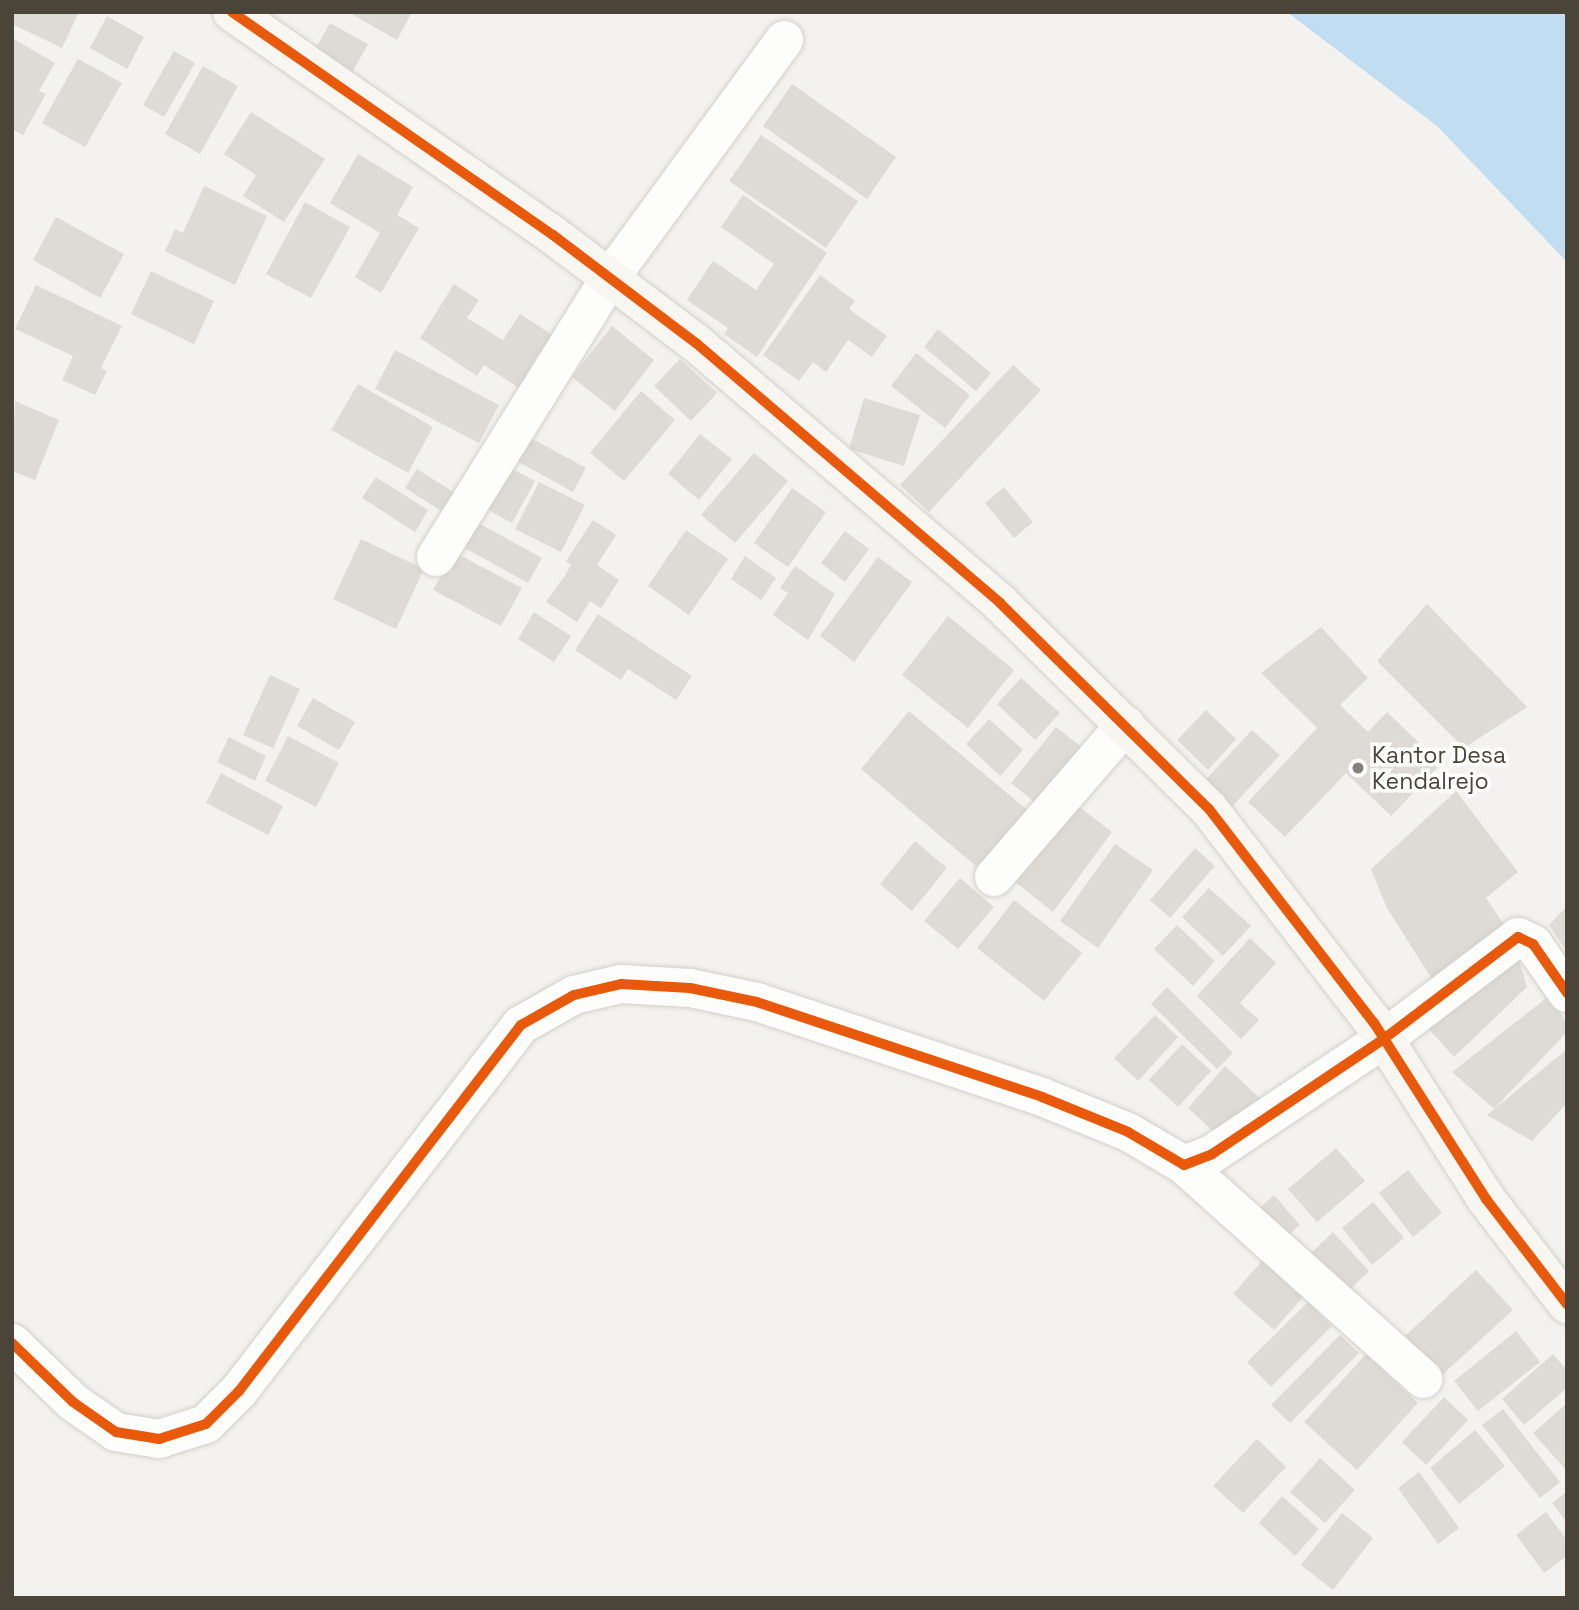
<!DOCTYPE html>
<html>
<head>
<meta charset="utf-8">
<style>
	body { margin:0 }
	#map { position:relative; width:1579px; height:1610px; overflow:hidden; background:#f4f2ee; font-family:"Space Grotesk",sans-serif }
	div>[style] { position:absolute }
	.water>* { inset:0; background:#c0ddf1 }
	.building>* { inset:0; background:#dedbd6 }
	.roads { filter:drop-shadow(0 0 2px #d2d0cb) drop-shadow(0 0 2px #d2d0cb) }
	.street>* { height:38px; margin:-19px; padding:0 19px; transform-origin:19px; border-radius:19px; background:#fdfdfc }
	.secondary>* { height:38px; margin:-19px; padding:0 19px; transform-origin:19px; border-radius:19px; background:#f7f6f1 }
	.cycleway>* { height:10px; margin:-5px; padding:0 5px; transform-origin:5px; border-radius:5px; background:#e8590c }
	.dots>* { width:19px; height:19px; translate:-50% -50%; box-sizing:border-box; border:4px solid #fff; border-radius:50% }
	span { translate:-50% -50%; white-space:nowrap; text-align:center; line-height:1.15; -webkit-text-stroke:7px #fff; paint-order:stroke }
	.poi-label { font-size:23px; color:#4b4439 }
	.left { translate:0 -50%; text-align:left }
	.frame { position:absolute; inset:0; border:14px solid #4b4439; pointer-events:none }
</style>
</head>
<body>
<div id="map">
	<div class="water">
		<div style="clip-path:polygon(1287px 12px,1567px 12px,1567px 262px,1437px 126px)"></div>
	</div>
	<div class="building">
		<div style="clip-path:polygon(12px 12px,79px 12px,62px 48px,12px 24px)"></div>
		<div style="clip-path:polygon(348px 12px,412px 12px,397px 40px)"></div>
		<div style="clip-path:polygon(107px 16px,144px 37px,127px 69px,90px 48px)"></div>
		<div style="clip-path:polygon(330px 23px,368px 44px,349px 78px,311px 57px)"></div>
		<div style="clip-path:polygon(12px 38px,55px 63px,39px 91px,46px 94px,23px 135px,12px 129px)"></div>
		<div style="clip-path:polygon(174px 51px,195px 63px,164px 117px,143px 105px)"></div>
		<div style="clip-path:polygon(78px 59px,122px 83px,85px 147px,42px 123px)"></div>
		<div style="clip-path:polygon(203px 66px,238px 86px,200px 154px,165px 134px)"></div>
		<div style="clip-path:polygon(792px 84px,896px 157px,867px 199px,763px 126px)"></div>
		<div style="clip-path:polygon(251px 112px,325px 159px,284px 222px,243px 196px,256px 175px,224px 154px)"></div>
		<div style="clip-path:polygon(761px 135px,858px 201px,826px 248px,729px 181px)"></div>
		<div style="clip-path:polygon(358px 154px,413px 187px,397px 215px,419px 228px,381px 293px,355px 277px,380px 233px,330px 203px)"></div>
		<div style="clip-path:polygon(204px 186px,267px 216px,235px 285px,165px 251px,175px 229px,183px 233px)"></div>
		<div style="clip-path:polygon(743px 195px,827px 253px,757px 357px,724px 334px,728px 328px,687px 300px,713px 261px,756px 290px,774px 264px,721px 227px)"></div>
		<div style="clip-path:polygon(305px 202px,350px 227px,311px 298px,266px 274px)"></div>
		<div style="clip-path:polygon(56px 217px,124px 254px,100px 298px,33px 260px)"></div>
		<div style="clip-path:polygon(151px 271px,214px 301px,194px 344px,131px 314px)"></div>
		<div style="clip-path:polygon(820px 275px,855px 301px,849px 309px,887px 336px,872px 357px,848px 340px,826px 372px,813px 362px,799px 381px,763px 355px)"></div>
		<div style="clip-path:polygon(454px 284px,479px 300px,467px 318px,503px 340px,520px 314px,554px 336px,522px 390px,484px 365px,477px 376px,420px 338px)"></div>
		<div style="clip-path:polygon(36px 285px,122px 326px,101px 368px,107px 371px,95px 395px,62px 380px,73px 356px,15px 329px)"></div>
		<div style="clip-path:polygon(612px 326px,654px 360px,615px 411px,572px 377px)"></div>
		<div style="clip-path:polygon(938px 329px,991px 373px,976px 391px,924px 347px)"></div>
		<div style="clip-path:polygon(395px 350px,499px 405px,479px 443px,375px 389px)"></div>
		<div style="clip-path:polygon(916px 353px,970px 395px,945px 428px,891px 386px)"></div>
		<div style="clip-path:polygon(680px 359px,717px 393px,691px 421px,654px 386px)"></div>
		<div style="clip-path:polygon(1013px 365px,1041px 390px,929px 512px,900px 485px)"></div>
		<div style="clip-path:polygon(358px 384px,433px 427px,408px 473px,331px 430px)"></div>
		<div style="clip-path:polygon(641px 391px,675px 420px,624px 481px,590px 453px)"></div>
		<div style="clip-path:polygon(864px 398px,920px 415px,904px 466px,849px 449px)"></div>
		<div style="clip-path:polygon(15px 401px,59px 420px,35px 480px,12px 471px)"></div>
		<div style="clip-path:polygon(520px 432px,586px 468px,573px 492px,508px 456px)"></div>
		<div style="clip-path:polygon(700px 434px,732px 459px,699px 500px,668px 474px)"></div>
		<div style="clip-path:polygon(754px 453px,788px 481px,735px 543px,701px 515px)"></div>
		<div style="clip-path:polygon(503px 464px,535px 481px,512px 523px,481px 506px)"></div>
		<div style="clip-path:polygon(417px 469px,455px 493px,443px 512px,405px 488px)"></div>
		<div style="clip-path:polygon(376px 477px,428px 510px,415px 532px,362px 498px)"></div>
		<div style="clip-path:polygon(539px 482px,585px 505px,561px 552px,515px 529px)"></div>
		<div style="clip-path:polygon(1004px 487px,1033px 522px,1014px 538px,985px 503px)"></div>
		<div style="clip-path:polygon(792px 488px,826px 512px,788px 567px,754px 543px)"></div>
		<div style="clip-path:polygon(469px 518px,542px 558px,528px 583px,456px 543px)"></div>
		<div style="clip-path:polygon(593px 520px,616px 535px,597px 565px,619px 580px,601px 608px,590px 601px,577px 622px,546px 602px,566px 574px,571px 565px,566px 561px)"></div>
		<div style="clip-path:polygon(686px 530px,728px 559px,689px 615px,648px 586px)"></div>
		<div style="clip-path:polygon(845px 531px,869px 549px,845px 582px,821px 563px)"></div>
		<div style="clip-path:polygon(361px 539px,424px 569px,396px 629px,333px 599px)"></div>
		<div style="clip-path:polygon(454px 552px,522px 588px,501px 626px,433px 590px)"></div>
		<div style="clip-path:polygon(745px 556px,776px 578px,761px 600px,731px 579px)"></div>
		<div style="clip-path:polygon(878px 557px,912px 582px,854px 662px,820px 636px)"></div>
		<div style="clip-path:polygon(795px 566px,835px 594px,808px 640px,773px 615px,788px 593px,780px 588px)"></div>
		<div style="clip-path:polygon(1427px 604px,1527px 707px,1464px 748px,1377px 661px)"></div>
		<div style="clip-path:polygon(534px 612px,571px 636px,554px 662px,518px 639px)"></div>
		<div style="clip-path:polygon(598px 614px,692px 676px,676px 700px,628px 669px,621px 680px,575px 650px)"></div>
		<div style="clip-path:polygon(948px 616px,1014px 670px,968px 728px,902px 675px)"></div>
		<div style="clip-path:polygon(1321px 627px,1368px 678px,1340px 705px,1368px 732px,1387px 712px,1441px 764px,1391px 816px,1346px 773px,1285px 837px,1248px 802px,1317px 728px,1261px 673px)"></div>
		<div style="clip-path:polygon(270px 675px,300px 689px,273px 748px,243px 735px)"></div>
		<div style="clip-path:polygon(1021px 678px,1060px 713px,1035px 740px,997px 704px)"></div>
		<div style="clip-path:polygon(313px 698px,355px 722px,339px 750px,297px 726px)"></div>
		<div style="clip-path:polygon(1206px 710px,1236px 739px,1208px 770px,1177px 740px)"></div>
		<div style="clip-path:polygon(909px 711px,1032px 814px,984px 873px,861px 769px)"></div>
		<div style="clip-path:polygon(989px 719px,1023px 750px,1000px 776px,966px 744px)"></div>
		<div style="clip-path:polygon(1056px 727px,1090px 754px,1044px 810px,1011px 783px)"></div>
		<div style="clip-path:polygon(1252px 730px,1280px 755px,1226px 813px,1199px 787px)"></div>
		<div style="clip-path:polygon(288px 736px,339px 763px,316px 807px,265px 781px)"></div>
		<div style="clip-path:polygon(229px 737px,266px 756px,255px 781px,217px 762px)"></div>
		<div style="clip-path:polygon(221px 773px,283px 806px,268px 835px,206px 803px)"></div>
		<div style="clip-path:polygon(1456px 791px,1518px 872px,1486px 898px,1506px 928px,1432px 979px,1387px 908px,1371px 869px)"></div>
		<div style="clip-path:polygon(1073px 802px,1112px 832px,1053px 912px,1014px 881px)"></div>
		<div style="clip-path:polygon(915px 841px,947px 868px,912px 911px,880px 884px)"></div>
		<div style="clip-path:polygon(1115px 844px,1153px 870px,1098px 948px,1060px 921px)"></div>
		<div style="clip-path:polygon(1195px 848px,1215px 866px,1170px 918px,1150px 900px)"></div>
		<div style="clip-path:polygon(960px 878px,994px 907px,958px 949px,924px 921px)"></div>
		<div style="clip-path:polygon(1209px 888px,1251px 926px,1223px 956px,1182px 917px)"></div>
		<div style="clip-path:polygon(1014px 900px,1082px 953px,1044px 1001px,977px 948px)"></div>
		<div style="clip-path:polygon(1567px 906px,1567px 952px,1549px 925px)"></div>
		<div style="clip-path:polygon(1177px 925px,1215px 961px,1193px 986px,1154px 949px)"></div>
		<div style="clip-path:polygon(1250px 938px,1276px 963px,1240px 1003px,1259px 1020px,1241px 1039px,1197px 996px)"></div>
		<div style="clip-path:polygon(1519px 960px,1527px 987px,1454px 1057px,1427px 1027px)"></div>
		<div style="clip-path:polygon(1167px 987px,1233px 1053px,1217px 1069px,1151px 1004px)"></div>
		<div style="clip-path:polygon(1549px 996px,1567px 1023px,1567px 1032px,1494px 1109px,1452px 1072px)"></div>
		<div style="clip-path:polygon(1155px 1015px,1178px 1037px,1138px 1081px,1114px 1058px)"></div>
		<div style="clip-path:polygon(1182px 1044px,1211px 1071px,1178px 1107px,1149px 1080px)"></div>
		<div style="clip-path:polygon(1567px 1049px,1567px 1103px,1532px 1141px,1487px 1115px)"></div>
		<div style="clip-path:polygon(1225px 1066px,1261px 1099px,1224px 1141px,1188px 1108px)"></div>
		<div style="clip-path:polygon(1336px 1148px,1365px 1181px,1317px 1222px,1288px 1189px)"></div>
		<div style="clip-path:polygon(1408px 1170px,1442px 1213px,1413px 1237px,1379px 1193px)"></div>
		<div style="clip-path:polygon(1274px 1195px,1300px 1225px,1283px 1240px,1257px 1210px)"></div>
		<div style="clip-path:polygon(1373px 1202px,1404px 1238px,1372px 1265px,1342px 1228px)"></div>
		<div style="clip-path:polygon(1333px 1232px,1369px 1271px,1341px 1298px,1305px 1259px)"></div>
		<div style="clip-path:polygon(1262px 1261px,1303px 1297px,1274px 1330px,1233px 1294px)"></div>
		<div style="clip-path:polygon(1476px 1270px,1513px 1310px,1441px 1376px,1405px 1336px)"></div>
		<div style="clip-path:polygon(1308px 1302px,1332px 1326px,1271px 1387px,1247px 1362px)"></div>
		<div style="clip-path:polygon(1516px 1331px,1540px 1362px,1478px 1411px,1454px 1381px)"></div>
		<div style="clip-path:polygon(1340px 1335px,1359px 1353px,1290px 1423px,1271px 1405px)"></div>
		<div style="clip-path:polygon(1366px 1354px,1418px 1403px,1357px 1470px,1304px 1422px)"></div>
		<div style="clip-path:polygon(1553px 1354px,1567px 1370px,1567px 1388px,1524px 1425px,1502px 1399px)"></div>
		<div style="clip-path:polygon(1444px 1397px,1468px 1420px,1426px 1465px,1402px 1442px)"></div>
		<div style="clip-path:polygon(1567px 1403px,1567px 1471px,1533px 1433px)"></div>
		<div style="clip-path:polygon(1503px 1409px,1560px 1482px,1540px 1498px,1482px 1425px)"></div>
		<div style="clip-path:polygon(1475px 1430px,1505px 1466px,1459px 1504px,1430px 1468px)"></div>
		<div style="clip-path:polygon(1257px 1439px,1286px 1467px,1243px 1513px,1213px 1486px)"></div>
		<div style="clip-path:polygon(1320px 1458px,1355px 1490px,1325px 1523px,1290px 1492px)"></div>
		<div style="clip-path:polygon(1419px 1472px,1459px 1528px,1438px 1544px,1398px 1488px)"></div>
		<div style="clip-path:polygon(1567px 1491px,1567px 1523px,1552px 1503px)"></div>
		<div style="clip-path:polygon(1282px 1496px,1319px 1529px,1295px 1556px,1259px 1523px)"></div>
		<div style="clip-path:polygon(1546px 1512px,1567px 1540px,1567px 1556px,1544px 1573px,1516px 1535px)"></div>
		<div style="clip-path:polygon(1342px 1513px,1373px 1538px,1333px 1590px,1301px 1565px)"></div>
	</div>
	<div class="roads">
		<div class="street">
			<div style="left:436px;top:557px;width:329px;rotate:-58.1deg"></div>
			<div style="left:610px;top:278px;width:295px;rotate:-53.8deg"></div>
			<div style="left:994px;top:877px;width:201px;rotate:-49.2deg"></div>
			<div style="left:1184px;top:1165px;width:321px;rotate:41.8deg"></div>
			<div style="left:12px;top:1343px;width:85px;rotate:44deg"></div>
			<div style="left:73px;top:1402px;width:52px;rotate:34.9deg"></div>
			<div style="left:116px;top:1432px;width:44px;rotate:9.2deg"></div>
			<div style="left:159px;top:1439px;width:49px;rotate:-17.7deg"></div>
			<div style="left:206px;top:1424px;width:47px;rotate:-45deg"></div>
			<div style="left:239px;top:1391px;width:462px;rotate:-52.4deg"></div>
			<div style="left:521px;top:1025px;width:61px;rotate:-29.5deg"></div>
			<div style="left:574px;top:995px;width:48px;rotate:-13.2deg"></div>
			<div style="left:621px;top:984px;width:69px;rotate:3.3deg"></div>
			<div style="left:690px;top:988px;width:68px;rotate:11.8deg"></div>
			<div style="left:757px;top:1002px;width:300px;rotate:18.4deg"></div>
			<div style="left:1042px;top:1097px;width:93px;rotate:22.1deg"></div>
			<div style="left:1128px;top:1132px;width:65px;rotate:30.5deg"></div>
			<div style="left:1184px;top:1165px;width:30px;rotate:-21deg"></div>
			<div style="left:1212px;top:1154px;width:208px;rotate:-33.8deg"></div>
			<div style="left:1385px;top:1038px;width:167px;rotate:-37.2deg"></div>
			<div style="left:1518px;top:937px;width:17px;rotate:25deg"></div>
			<div style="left:1533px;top:944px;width:60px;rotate:55.2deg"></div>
		</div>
		<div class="secondary">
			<div style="left:232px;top:12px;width:391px;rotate:34.8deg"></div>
			<div style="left:553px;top:235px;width:179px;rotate:37.1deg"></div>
			<div style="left:696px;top:343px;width:400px;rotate:40.5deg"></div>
			<div style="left:1000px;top:603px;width:293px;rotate:44.6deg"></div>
			<div style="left:1209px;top:809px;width:270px;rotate:52.4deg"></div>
			<div style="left:1374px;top:1023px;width:209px;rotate:57.5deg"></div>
			<div style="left:1486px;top:1199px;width:133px;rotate:52.4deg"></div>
		</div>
	</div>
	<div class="cycleway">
		<div style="left:232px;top:12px;width:391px;rotate:34.8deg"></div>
		<div style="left:553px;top:235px;width:179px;rotate:37.1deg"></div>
		<div style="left:696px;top:343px;width:400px;rotate:40.5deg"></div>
		<div style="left:1000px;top:603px;width:293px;rotate:44.6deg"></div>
		<div style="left:1209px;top:809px;width:270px;rotate:52.4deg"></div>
		<div style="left:1374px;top:1023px;width:209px;rotate:57.5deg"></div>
		<div style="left:1486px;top:1199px;width:133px;rotate:52.4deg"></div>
		<div style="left:12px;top:1343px;width:85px;rotate:44deg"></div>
		<div style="left:73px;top:1402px;width:52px;rotate:34.9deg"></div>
		<div style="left:116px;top:1432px;width:44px;rotate:9.2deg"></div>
		<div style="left:159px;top:1439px;width:49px;rotate:-17.7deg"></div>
		<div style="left:206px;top:1424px;width:47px;rotate:-45deg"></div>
		<div style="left:239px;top:1391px;width:462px;rotate:-52.4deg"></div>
		<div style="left:521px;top:1025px;width:61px;rotate:-29.5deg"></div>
		<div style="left:574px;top:995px;width:48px;rotate:-13.2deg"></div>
		<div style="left:621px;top:984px;width:69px;rotate:3.3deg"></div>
		<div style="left:690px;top:988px;width:68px;rotate:11.8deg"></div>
		<div style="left:757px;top:1002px;width:300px;rotate:18.4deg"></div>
		<div style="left:1042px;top:1097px;width:93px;rotate:22.1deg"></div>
		<div style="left:1128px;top:1132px;width:65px;rotate:30.5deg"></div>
		<div style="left:1184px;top:1165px;width:30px;rotate:-21deg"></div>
		<div style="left:1212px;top:1154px;width:208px;rotate:-33.8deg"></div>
		<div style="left:1385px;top:1038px;width:167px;rotate:-37.2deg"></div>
		<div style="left:1518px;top:937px;width:17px;rotate:25deg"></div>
		<div style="left:1533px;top:944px;width:60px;rotate:55.2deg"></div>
	</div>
	<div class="dots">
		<div style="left:1358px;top:768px;background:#868178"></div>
	</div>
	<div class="poi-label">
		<span class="left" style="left:1372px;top:768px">Kantor Desa<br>Kendalrejo</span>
	</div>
	<div class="frame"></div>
</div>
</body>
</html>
